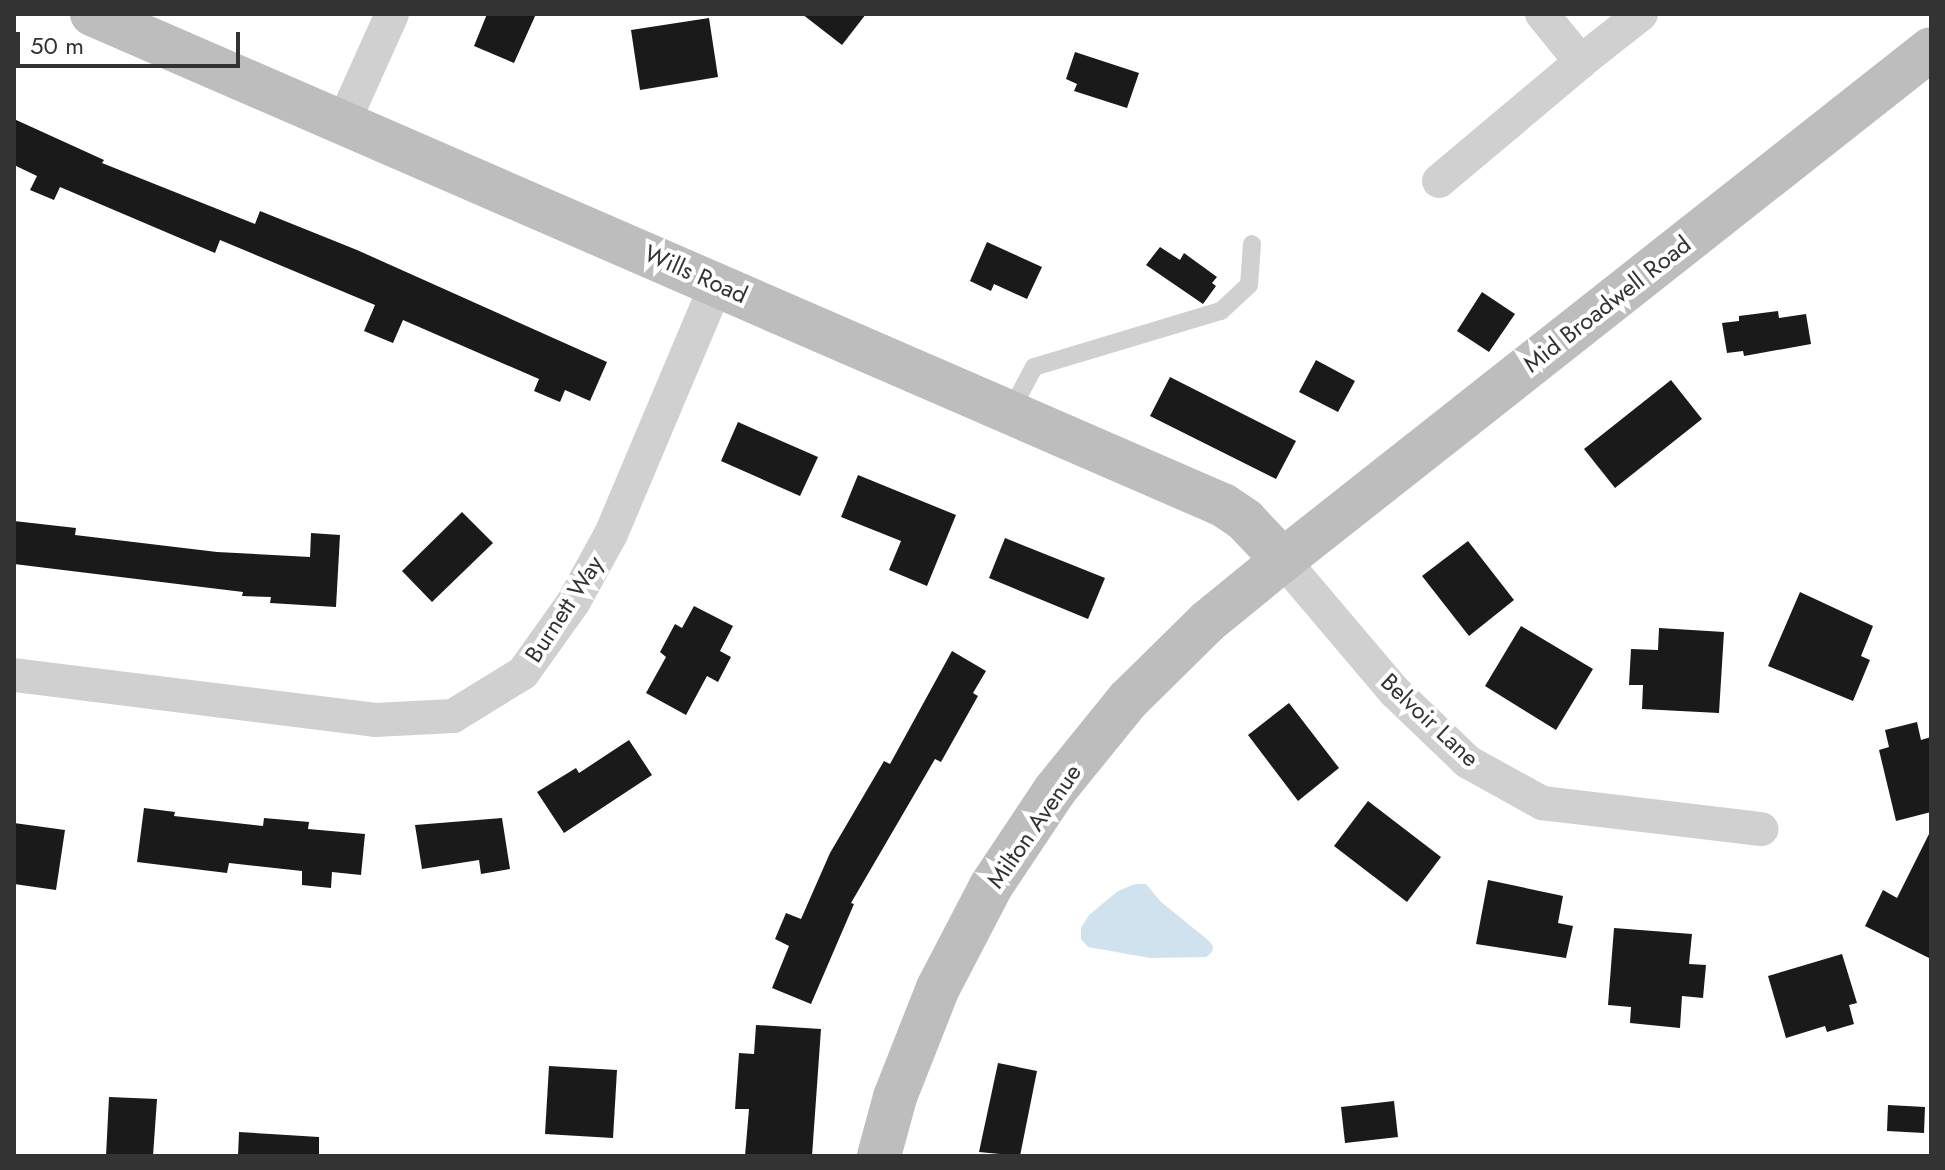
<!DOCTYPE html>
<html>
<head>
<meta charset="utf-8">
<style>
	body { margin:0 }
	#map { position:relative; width:1945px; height:1170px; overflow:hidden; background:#fff; font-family:Jost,sans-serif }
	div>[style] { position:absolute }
	.water>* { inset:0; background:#cfe2ee }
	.building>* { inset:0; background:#1a1a1a }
	.lane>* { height:18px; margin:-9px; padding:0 9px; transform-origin:9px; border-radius:9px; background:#d0d0d0 }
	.street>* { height:34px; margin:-17px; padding:0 17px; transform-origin:17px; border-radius:17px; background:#d0d0d0 }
	.secondary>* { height:44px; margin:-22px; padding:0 22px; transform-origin:22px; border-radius:22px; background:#bdbdbd }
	span { translate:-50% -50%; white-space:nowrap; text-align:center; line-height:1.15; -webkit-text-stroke:8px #fff; paint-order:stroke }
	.street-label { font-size:24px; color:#333 }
	.frame { position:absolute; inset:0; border:16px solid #333; pointer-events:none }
	.scale { position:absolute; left:16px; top:32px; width:224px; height:36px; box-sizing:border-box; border:4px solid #333; border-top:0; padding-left:10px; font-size:24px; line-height:28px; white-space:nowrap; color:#333; -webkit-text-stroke:6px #fff; paint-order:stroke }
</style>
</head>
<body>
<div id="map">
	<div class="water">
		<div style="clip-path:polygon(1135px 884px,1146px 884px,1161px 902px,1208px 940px,1213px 946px,1212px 952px,1206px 957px,1150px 958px,1088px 947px,1081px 939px,1081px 928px,1089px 915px,1118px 891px)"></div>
	</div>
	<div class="building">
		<div style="clip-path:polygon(487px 14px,536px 14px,514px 63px,474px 46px)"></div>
		<div style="clip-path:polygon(802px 14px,866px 14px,842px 45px)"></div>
		<div style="clip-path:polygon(709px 18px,718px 77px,640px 90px,631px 30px)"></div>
		<div style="clip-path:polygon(1075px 52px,1139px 73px,1127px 108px,1074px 91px,1077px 84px,1066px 79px)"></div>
		<div style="clip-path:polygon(14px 119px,104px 160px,102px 163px,255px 224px,260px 211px,357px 250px,607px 362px,590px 401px,565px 390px,560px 402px,534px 391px,539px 379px,403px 320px,393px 343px,364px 331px,375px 305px,220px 240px,215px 253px,60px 187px,54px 200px,30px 190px,37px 176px,14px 165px)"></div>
		<div style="clip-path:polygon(987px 242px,1042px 267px,1027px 299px,994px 284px,991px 291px,970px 281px)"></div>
		<div style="clip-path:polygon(1160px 247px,1180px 260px,1184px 253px,1217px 277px,1212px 283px,1216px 286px,1203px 304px,1146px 265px)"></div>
		<div style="clip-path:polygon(1482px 292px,1515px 314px,1489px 352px,1457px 331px)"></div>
		<div style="clip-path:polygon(1778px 311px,1779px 318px,1806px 314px,1811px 344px,1744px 356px,1743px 351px,1727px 353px,1722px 323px,1739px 321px,1739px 316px)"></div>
		<div style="clip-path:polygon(1316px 360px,1355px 381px,1338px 412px,1299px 392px)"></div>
		<div style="clip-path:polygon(1170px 377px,1296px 441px,1276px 479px,1150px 416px)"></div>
		<div style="clip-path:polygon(1671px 380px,1702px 419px,1615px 488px,1584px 449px)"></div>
		<div style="clip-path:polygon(738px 422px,818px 457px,800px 496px,721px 461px)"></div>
		<div style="clip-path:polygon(858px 475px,956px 515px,927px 586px,889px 570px,901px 541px,841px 517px)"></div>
		<div style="clip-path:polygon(462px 512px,493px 543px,432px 602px,402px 571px)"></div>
		<div style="clip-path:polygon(14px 521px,76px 528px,75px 535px,217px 552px,310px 557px,311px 533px,340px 535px,336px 607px,270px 603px,271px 597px,242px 596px,243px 592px,14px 564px)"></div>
		<div style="clip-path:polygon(1005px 538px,1105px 578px,1088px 619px,989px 578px)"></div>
		<div style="clip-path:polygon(1468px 541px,1514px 600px,1469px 636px,1422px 576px)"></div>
		<div style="clip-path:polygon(1800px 592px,1873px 626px,1861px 656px,1870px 660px,1853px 701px,1768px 666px)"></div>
		<div style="clip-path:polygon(694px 606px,733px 626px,720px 651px,731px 657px,718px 682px,707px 676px,686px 715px,646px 693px,666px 657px,660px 652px,675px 624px,682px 628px)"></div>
		<div style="clip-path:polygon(1521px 626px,1593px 669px,1556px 730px,1485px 686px)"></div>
		<div style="clip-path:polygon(1659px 628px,1724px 632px,1719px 713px,1642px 709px,1643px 685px,1629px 685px,1631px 649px,1658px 650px)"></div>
		<div style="clip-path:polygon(952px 651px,986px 671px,973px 693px,978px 696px,941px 762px,935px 759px,851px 903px,854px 904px,811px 1004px,772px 988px,789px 946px,775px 939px,786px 913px,801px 919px,830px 853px,884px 761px,890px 764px)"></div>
		<div style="clip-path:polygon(1289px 703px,1339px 768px,1298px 801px,1248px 735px)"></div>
		<div style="clip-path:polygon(1917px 722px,1921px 740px,1931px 737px,1931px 812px,1896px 821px,1879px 750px,1889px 747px,1885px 730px)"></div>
		<div style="clip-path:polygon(629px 740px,652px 775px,564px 833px,537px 792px,576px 768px,579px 773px)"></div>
		<div style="clip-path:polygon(1368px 801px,1441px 857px,1407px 902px,1334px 846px)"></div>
		<div style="clip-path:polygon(144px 808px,175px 812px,174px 816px,263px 826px,264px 818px,309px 822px,308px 829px,365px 834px,361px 875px,332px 872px,331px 888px,302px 885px,302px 871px,229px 863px,227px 873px,137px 862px)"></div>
		<div style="clip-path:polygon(502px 818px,510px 869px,481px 874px,479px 860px,422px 869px,415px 825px)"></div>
		<div style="clip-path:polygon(14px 823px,65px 830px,56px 890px,14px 884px)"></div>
		<div style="clip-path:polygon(1931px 830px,1931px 959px,1865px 926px,1883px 890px,1897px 898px)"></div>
		<div style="clip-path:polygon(1488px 880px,1563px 896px,1558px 923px,1573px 926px,1566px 958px,1476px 944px)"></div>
		<div style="clip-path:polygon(1614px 928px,1692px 934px,1689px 964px,1706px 965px,1703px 998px,1682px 996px,1680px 1028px,1630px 1023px,1631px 1007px,1608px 1005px)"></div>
		<div style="clip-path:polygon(1842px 954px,1857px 1003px,1849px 1005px,1854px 1024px,1827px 1032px,1825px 1026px,1786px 1038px,1768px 976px)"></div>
		<div style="clip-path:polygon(756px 1025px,821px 1029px,812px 1156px,745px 1156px,749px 1109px,735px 1109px,739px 1053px,754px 1054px)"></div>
		<div style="clip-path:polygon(998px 1063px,1037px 1071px,1020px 1156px,979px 1152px)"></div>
		<div style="clip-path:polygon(549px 1066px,617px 1070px,613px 1138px,545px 1134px)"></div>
		<div style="clip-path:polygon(109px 1097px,157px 1099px,153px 1156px,106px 1156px)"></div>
		<div style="clip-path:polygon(1394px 1101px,1398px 1137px,1345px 1143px,1341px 1107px)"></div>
		<div style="clip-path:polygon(1888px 1105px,1925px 1107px,1924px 1133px,1887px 1131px)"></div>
		<div style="clip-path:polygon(239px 1132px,319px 1137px,319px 1156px,238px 1156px)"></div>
	</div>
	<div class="lane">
		<div style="left:1010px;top:412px;width:51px;rotate:-61.9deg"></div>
		<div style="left:1034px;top:367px;width:195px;rotate:-16.7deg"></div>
		<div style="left:1221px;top:311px;width:38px;rotate:-43deg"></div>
		<div style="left:1249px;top:285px;width:41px;rotate:-85.8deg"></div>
	</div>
	<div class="street">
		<div style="left:1579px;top:63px;width:79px;rotate:-38.3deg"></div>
		<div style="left:344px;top:121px;width:117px;rotate:-65.8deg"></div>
		<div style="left:1439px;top:181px;width:185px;rotate:-40deg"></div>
		<div style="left:1581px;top:62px;width:62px;rotate:-129.1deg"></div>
		<div style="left:1283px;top:560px;width:173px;rotate:49.7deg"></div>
		<div style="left:1395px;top:692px;width:101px;rotate:43.8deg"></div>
		<div style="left:1468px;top:762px;width:85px;rotate:29deg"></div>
		<div style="left:1542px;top:803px;width:221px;rotate:6.8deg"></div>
		<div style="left:14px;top:675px;width:364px;rotate:7.1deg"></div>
		<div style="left:375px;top:720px;width:78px;rotate:-2.9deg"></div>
		<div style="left:453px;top:716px;width:82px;rotate:-31.6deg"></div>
		<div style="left:523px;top:673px;width:86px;rotate:-54.5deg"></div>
		<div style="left:573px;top:603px;width:79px;rotate:-61.2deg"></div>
		<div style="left:611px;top:534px;width:272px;rotate:-67.1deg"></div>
	</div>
	<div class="secondary">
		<div style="left:92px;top:14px;width:1233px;rotate:23.47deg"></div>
		<div style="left:1223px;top:505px;width:27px;rotate:34deg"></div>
		<div style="left:1245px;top:520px;width:55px;rotate:46.5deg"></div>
		<div style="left:879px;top:1156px;width:61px;rotate:-74.8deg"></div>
		<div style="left:895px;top:1097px;width:117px;rotate:-68.5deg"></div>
		<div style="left:938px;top:988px;width:115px;rotate:-62.5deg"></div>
		<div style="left:991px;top:886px;width:115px;rotate:-56.3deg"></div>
		<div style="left:1055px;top:790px;width:116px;rotate:-51deg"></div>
		<div style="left:1128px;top:700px;width:111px;rotate:-44.6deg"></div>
		<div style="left:1207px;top:622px;width:98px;rotate:-39.2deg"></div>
		<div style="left:1283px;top:560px;width:825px;rotate:-38.26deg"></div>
	</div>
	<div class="street-label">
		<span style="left:696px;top:274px;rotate:24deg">Wills Road</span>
		<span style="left:1607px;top:304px;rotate:-38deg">Mid Broadwell Road</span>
		<span style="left:564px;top:609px;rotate:-57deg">Burnett Way</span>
		<span style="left:1430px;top:720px;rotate:43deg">Belvoir Lane</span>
		<span style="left:1034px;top:826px;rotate:-55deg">Milton Avenue</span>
	</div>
	<div class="frame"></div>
	<div class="scale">50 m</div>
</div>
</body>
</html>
